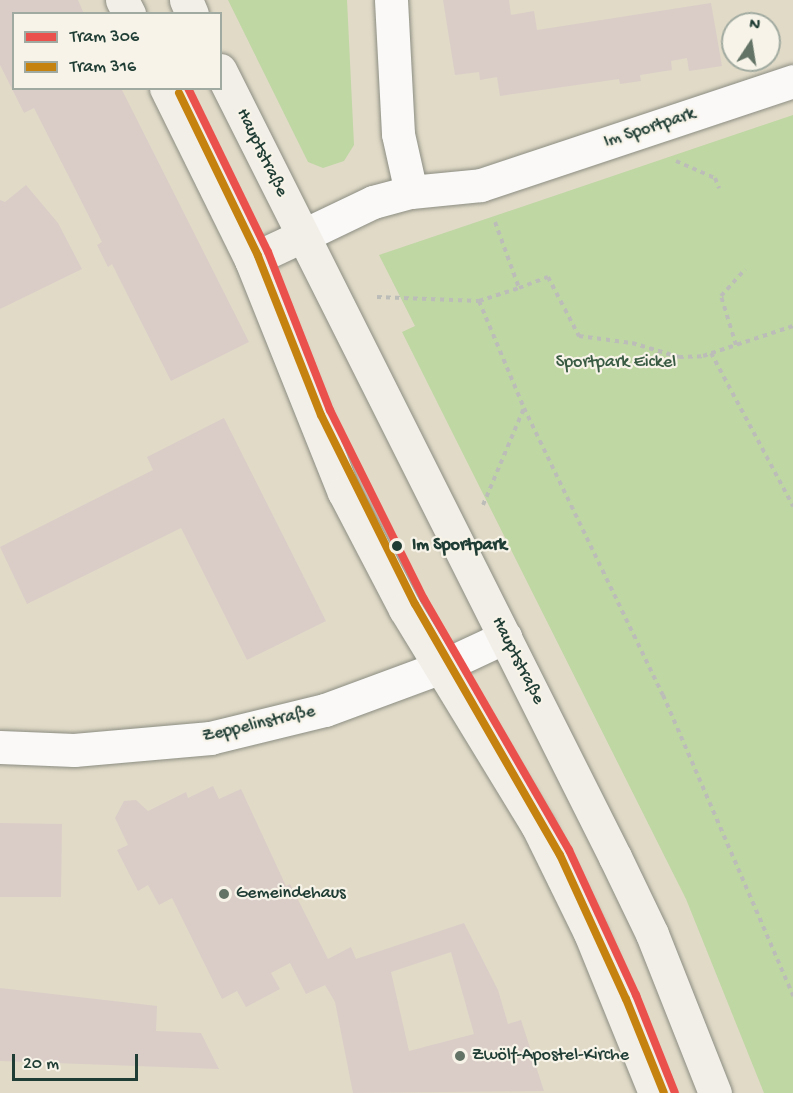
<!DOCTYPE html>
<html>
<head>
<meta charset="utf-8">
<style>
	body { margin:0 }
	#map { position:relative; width:793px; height:1093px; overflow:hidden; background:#e1dac7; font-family:"Gochi Hand",sans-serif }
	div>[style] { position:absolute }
	.green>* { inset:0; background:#bed7a3 }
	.building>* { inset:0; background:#dacdc8 }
	.path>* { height:4px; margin-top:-2px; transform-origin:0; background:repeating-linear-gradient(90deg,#bcbdb9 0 4.5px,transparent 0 9px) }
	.roads { filter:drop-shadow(0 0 2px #8b8d82) drop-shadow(0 0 2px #8b8d82) }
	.street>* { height:33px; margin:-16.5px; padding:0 16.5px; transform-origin:16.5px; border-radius:16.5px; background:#faf9f7 }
	.secondary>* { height:33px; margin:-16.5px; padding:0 16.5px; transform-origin:16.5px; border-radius:16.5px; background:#f2efe8 }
	.tram-1>* { height:8px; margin:-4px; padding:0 4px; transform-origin:4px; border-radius:4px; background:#ea504c }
	.tram-2>* { height:8px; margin:-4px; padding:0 4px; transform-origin:4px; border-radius:4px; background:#c5820e }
	.dots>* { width:16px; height:16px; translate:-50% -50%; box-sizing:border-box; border:3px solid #f7f3e8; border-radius:50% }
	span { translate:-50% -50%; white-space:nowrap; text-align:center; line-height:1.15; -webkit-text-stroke:4.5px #f7f3e8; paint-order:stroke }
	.street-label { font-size:18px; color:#1f3d34 }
	.park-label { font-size:18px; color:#395b44 }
	.stop-label { font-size:18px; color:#1f3d34; font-weight:700 }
	.left { translate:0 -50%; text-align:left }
	.poi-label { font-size:18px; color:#1f3d34 }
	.legend { position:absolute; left:12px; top:12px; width:210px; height:78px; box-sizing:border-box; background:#f7f3e8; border:2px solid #a1aaa0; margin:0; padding:8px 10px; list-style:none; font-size:18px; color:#1f3d34 }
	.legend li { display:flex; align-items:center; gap:12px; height:30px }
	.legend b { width:30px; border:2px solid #a1aaa0 }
	.north { position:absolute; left:721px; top:12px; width:60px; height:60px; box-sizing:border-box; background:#f7f3e8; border:2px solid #a1aaa0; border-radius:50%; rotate:12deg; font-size:16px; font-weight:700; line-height:24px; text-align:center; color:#1f3d34 }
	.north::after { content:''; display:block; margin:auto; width:21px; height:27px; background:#637467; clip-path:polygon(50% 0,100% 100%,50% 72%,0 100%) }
	.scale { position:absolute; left:12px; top:1054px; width:126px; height:27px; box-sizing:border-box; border:3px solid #1f3d34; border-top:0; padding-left:8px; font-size:18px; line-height:21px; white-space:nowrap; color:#1f3d34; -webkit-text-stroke:4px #f7f3e8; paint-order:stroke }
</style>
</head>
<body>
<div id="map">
	<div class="green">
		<div style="clip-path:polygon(228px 0,347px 0,354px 145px,344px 161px,323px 168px,308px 162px)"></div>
		<div style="clip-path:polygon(793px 115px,793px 1093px,764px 1093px,686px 899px,402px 332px,415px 326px,379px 255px)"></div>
	</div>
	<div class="building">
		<div style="clip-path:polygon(0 0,78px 0,84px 14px,14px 14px,14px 88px,121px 88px,249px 342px,171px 381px,112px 264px,108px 267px,97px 245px,102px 242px,34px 108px,24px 113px,0 65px)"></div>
		<div style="clip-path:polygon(443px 0,509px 0,511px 15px,534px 11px,537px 30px,711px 3px,722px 66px,689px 71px,687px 58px,671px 61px,672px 70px,640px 75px,641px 81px,620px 84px,619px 79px,500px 96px,497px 77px,480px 80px,479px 72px,455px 75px)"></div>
		<div style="clip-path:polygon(26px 185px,58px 223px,82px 269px,0 309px,0 200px,5px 202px)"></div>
		<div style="clip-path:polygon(224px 418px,326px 621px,247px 660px,181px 528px,27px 604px,0 547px,153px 470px,147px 457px)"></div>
		<div style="clip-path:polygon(evenodd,213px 786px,219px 799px,241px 789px,286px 886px,290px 884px,328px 959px,351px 947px,356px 959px,464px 923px,498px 990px,508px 1024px,521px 1020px,544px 1091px,353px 1093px,335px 1002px,325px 985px,306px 994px,290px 963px,271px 973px,280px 989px,246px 1007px,237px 991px,222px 999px,172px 898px,159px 905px,148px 885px,138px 891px,117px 850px,128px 845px,115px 818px,124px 801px,136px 800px,148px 811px,186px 792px,188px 798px,213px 786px,451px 952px,474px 1034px,409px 1051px,391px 972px,451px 952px)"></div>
		<div style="clip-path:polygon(0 823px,62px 824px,61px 897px,0 897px)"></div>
		<div style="clip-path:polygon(0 988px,157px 1006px,156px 1031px,201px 1033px,219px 1069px,0 1061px)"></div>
	</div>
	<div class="path">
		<div style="left:676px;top:161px;width:43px;rotate:23.6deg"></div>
		<div style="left:715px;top:178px;width:11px;rotate:68deg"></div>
		<div style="left:495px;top:222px;width:70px;rotate:70deg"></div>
		<div style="left:519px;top:288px;width:31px;rotate:-21deg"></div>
		<div style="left:548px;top:277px;width:67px;rotate:62.3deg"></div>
		<div style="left:579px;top:336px;width:53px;rotate:7.5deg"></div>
		<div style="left:632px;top:343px;width:49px;rotate:16.6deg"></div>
		<div style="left:679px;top:357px;width:24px;rotate:-2deg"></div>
		<div style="left:703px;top:356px;width:95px;rotate:-18.4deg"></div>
		<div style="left:377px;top:297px;width:102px;rotate:2.2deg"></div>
		<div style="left:479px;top:301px;width:116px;rotate:67.2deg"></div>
		<div style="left:524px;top:408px;width:319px;rotate:64.2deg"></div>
		<div style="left:663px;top:695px;width:328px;rotate:66.6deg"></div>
		<div style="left:479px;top:301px;width:42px;rotate:-18deg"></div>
		<div style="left:736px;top:345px;width:51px;rotate:-107deg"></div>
		<div style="left:721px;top:296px;width:36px;rotate:-48deg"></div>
		<div style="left:711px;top:353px;width:174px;rotate:61.8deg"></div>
		<div style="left:483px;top:505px;width:105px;rotate:-67.1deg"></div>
	</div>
	<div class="roads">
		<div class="street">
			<div style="left:391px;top:0;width:134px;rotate:87deg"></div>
			<div style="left:398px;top:134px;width:59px;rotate:77.4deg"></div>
			<div style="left:302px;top:236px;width:79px;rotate:-25.6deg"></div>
			<div style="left:373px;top:202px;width:39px;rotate:-15deg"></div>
			<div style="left:411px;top:192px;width:70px;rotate:-5.7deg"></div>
			<div style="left:481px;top:185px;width:329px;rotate:-18.4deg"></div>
			<div style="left:0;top:747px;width:74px;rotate:2.3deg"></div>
			<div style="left:74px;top:750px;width:137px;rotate:-5deg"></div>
			<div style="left:210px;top:738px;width:118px;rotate:-13.7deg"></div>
			<div style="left:325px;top:710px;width:124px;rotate:-20.3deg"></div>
			<div style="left:441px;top:667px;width:71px;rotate:-25.1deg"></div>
		</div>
		<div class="secondary">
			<div style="left:122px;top:0;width:16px;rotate:63deg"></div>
			<div style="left:186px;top:0;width:15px;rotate:67deg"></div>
			<div style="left:220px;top:70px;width:881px;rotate:63.35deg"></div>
			<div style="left:615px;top:857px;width:85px;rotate:64.3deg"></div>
			<div style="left:652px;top:934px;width:171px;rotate:68.4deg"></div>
			<div style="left:166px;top:88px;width:192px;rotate:63.7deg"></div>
			<div style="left:251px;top:260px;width:250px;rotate:68.2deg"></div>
			<div style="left:344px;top:492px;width:132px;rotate:62.5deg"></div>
			<div style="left:405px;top:609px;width:253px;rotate:58.6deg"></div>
			<div style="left:537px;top:825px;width:120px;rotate:63.9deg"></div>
			<div style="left:590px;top:933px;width:173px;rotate:67.9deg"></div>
			<div style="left:251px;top:260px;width:56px;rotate:-25.2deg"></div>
		</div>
	</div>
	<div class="tram-1">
		<div style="left:188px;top:88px;width:182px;rotate:64deg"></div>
		<div style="left:268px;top:252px;width:170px;rotate:68.6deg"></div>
		<div style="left:330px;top:410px;width:211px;rotate:63.6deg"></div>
		<div style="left:424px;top:599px;width:290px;rotate:60deg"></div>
		<div style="left:569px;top:850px;width:160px;rotate:65.2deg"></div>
		<div style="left:636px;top:995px;width:105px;rotate:68.3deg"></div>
	</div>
	<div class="tram-2">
		<div style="left:179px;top:93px;width:181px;rotate:64.1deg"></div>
		<div style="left:258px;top:256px;width:171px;rotate:68.4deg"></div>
		<div style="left:321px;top:415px;width:211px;rotate:63.6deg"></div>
		<div style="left:415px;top:604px;width:290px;rotate:60deg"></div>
		<div style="left:560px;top:855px;width:158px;rotate:65.4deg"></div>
		<div style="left:626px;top:999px;width:101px;rotate:68deg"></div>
	</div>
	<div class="dots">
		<div style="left:397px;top:546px;background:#1f3d34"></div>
		<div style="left:224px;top:894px;background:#637467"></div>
		<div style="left:460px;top:1056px;background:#637467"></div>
	</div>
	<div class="street-label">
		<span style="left:650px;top:129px;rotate:-18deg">Im Sportpark</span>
		<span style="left:261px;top:153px;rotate:64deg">Hauptstraße</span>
		<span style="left:517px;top:661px;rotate:63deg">Hauptstraße</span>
		<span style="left:259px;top:725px;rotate:-13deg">Zeppelinstraße</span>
	</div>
	<div class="park-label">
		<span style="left:616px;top:363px">Sportpark Eickel</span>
	</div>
	<div class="stop-label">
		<span class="left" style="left:412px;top:546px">Im Sportpark</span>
	</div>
	<div class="poi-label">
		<span class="left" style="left:236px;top:894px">Gemeindehaus</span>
		<span class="left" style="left:472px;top:1056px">Zwölf-Apostel-Kirche</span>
	</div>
	<ul class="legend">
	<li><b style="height:8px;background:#ea504c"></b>Tram 306</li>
	<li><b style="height:8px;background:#c5820e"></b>Tram 316</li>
	</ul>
	<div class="north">N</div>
	<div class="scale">20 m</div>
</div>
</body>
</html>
